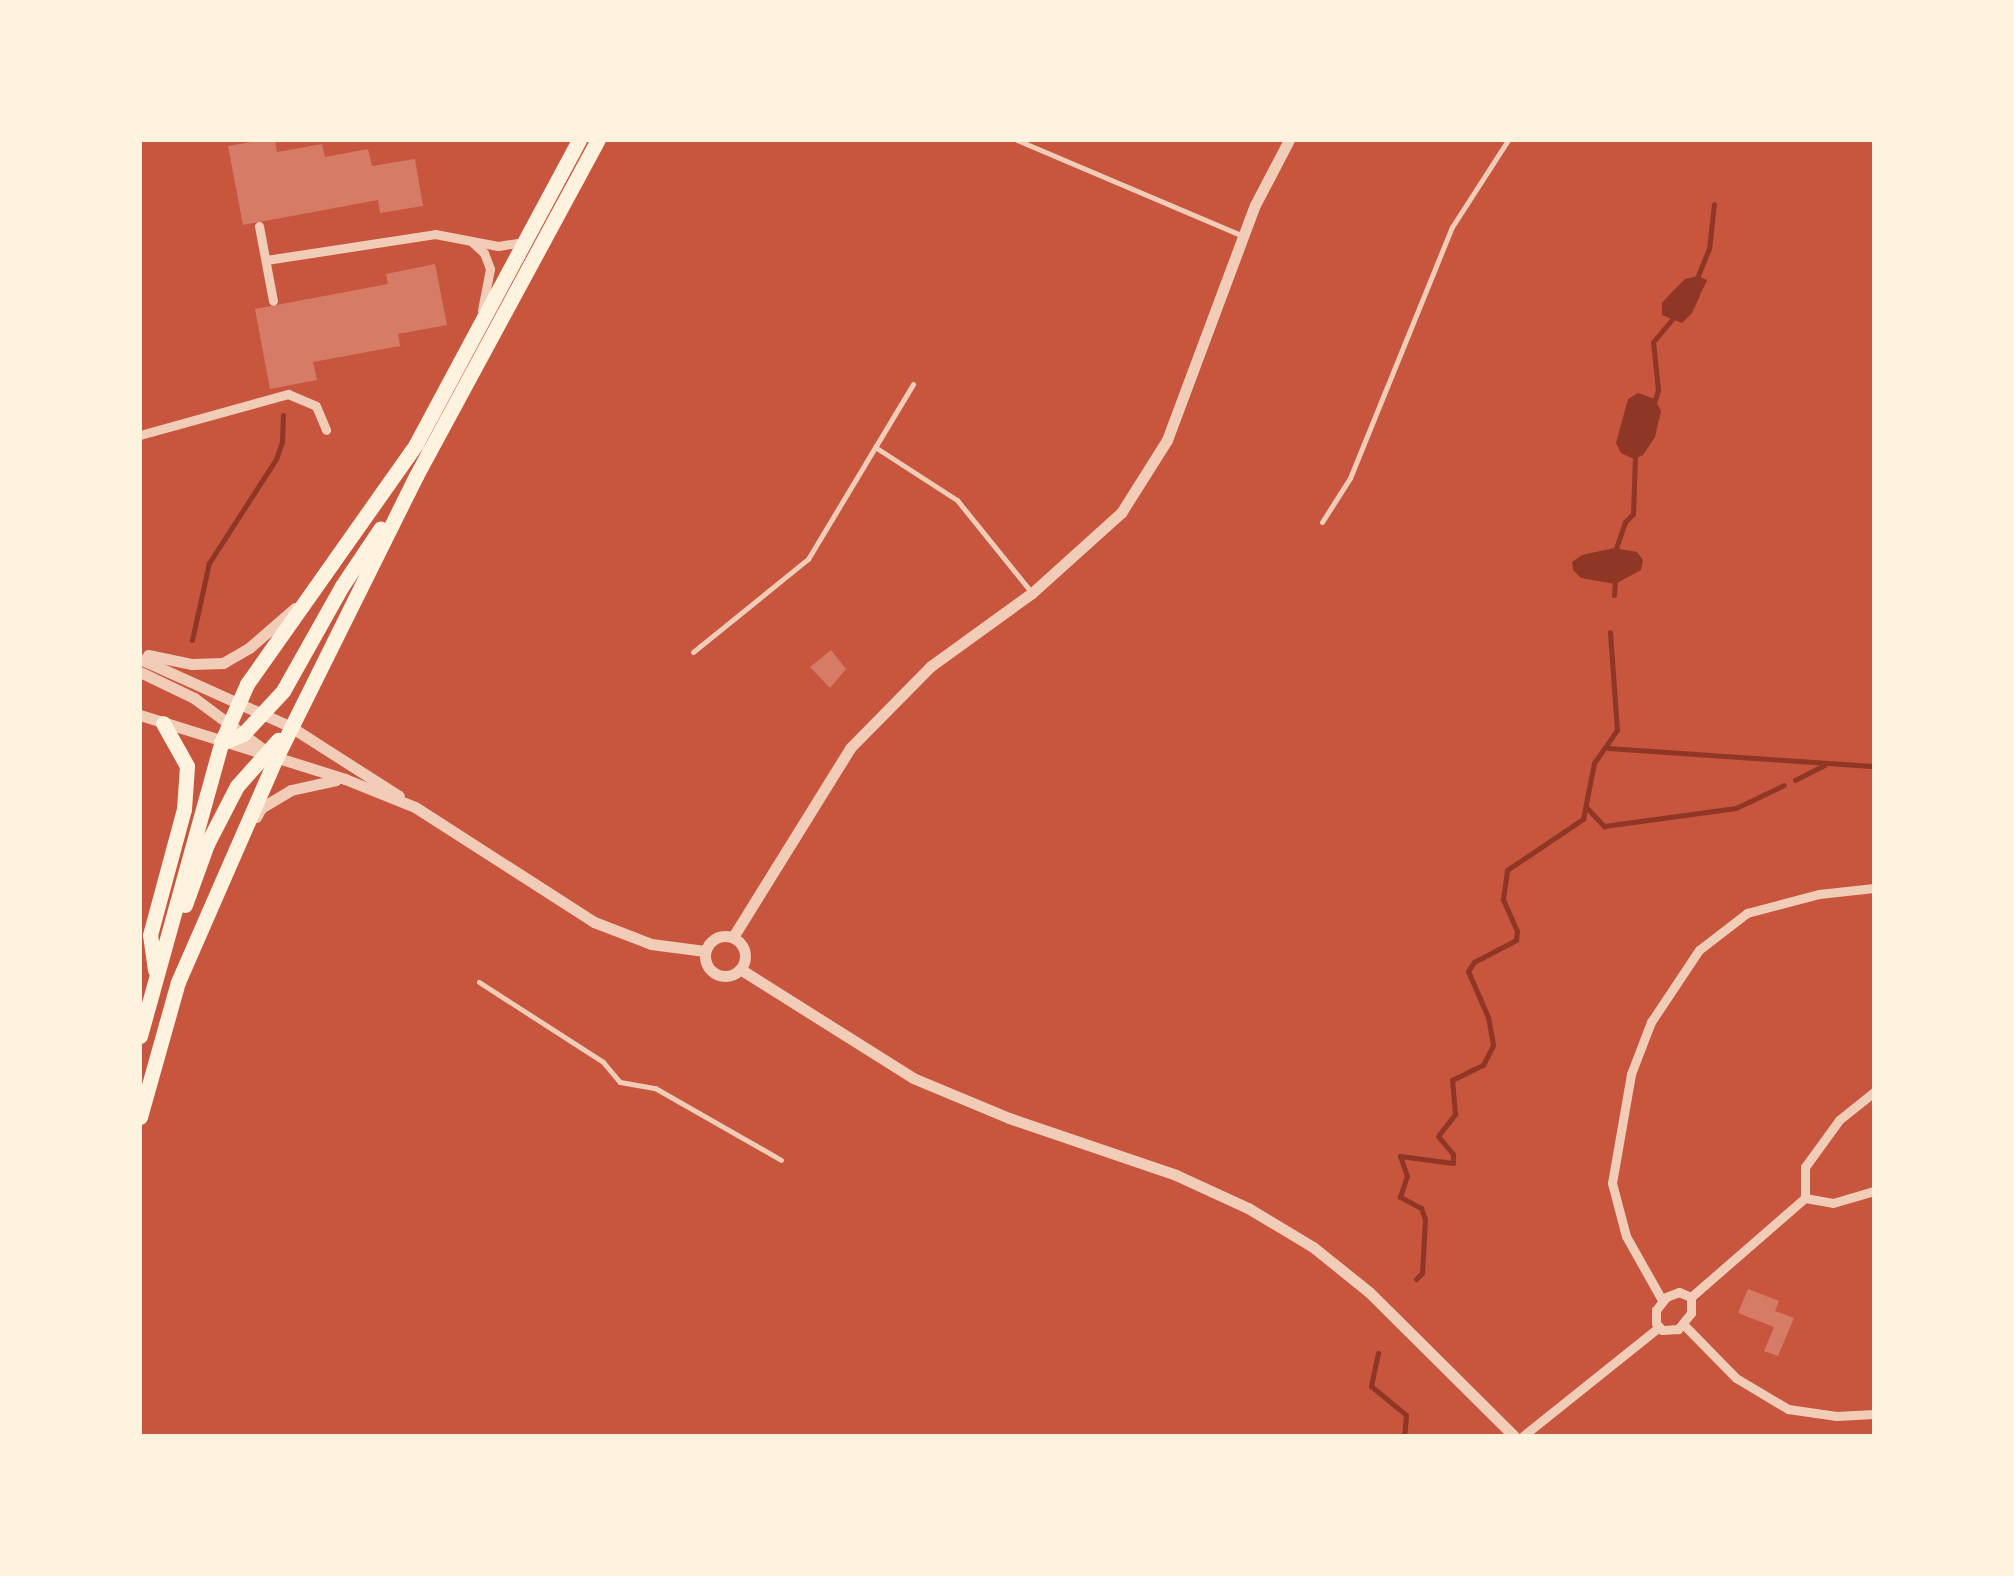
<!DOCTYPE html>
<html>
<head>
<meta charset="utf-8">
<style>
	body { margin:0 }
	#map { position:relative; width:2014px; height:1576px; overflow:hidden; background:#c8553d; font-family:Jost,sans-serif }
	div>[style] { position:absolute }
	.water>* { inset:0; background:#8f3625 }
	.stream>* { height:5px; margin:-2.5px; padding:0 2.5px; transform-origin:2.5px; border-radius:2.5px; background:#8f3625 }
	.building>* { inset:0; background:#d67c66 }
	.service>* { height:5px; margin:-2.5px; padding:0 2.5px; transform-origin:2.5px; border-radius:2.5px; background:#f1ccb7 }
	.minor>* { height:9px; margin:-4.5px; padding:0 4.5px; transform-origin:4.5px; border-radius:4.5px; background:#f1ccb7 }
	.tertiary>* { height:11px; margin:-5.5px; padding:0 5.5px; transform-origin:5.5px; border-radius:5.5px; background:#f1ccb7 }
	.tertiary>.ring { margin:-5.5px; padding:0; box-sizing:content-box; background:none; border:11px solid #f1ccb7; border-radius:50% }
	.trunk>* { height:15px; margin:-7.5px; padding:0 7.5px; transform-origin:7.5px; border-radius:7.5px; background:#fff3e0 }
	span { translate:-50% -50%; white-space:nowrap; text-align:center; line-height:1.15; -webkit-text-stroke:8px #fff3e0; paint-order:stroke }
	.frame { position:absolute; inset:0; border:142px solid #fff3e0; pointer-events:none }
</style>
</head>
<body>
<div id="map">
	<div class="water">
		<div style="clip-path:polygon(1698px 276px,1707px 280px,1692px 313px,1682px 323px,1662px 315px,1662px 303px,1671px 293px,1685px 279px)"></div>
		<div style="clip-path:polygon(1638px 393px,1655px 399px,1661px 411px,1655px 437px,1643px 455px,1634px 459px,1621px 453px,1616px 443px,1628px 399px)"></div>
		<div style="clip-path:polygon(1614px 548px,1637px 552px,1643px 560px,1641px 570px,1615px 584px,1581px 578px,1573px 570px,1572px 562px,1582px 555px)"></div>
	</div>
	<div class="stream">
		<div style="left:1697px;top:278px;width:31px;rotate:-68deg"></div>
		<div style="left:1709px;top:249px;width:45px;rotate:-83.7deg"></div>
		<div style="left:1654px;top:403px;width:14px;rotate:-73deg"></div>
		<div style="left:1658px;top:390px;width:48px;rotate:-95.9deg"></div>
		<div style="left:1653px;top:342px;width:31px;rotate:-50deg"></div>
		<div style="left:1614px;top:554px;width:34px;rotate:-71deg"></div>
		<div style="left:1625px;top:522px;width:11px;rotate:-45deg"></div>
		<div style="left:1633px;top:514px;width:58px;rotate:-88deg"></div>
		<div style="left:1614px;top:595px;width:15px;rotate:-86deg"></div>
		<div style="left:192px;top:640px;width:79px;rotate:-77.6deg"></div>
		<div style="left:209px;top:563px;width:124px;rotate:-57.2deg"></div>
		<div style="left:276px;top:459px;width:18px;rotate:-71deg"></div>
		<div style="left:282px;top:442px;width:27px;rotate:-88deg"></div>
		<div style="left:1608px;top:748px;width:267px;rotate:3.9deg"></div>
		<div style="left:1795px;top:780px;width:33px;rotate:-27deg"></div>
		<div style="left:1587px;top:808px;width:25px;rotate:47deg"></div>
		<div style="left:1604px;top:826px;width:133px;rotate:-7.8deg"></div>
		<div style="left:1736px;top:808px;width:53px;rotate:-25.6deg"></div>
		<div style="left:1416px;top:1279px;width:8px;rotate:-45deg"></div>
		<div style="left:1422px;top:1273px;width:54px;rotate:-86.8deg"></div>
		<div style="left:1425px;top:1219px;width:12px;rotate:-110deg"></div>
		<div style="left:1421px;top:1208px;width:24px;rotate:-152deg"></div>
		<div style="left:1400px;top:1197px;width:22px;rotate:-72deg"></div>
		<div style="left:1407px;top:1176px;width:21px;rotate:-109deg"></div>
		<div style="left:1400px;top:1156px;width:53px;rotate:7.5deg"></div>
		<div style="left:1453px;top:1163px;width:9px;rotate:-90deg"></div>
		<div style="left:1453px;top:1154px;width:23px;rotate:-130deg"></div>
		<div style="left:1438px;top:1136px;width:28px;rotate:-52deg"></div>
		<div style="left:1455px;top:1114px;width:34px;rotate:-95deg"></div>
		<div style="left:1452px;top:1080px;width:34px;rotate:-26deg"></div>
		<div style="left:1483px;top:1065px;width:22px;rotate:-63deg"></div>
		<div style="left:1493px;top:1045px;width:28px;rotate:-100deg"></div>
		<div style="left:1488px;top:1017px;width:50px;rotate:-113.5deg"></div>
		<div style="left:1468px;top:971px;width:11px;rotate:-56deg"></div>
		<div style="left:1474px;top:962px;width:47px;rotate:-27.6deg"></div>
		<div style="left:1516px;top:940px;width:9px;rotate:-84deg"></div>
		<div style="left:1517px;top:931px;width:35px;rotate:-114deg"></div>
		<div style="left:1503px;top:899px;width:29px;rotate:-82deg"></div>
		<div style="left:1507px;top:870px;width:92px;rotate:-33.9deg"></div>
		<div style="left:1583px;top:819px;width:57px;rotate:-78.9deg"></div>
		<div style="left:1594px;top:763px;width:40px;rotate:-55.1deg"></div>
		<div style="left:1617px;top:730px;width:98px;rotate:-94.1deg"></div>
		<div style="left:1378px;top:1353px;width:34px;rotate:102deg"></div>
		<div style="left:1371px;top:1386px;width:45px;rotate:39.6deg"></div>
		<div style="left:1406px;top:1415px;width:21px;rotate:95deg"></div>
	</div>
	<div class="building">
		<div style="clip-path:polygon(263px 140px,275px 140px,277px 152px,322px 144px,325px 157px,368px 149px,372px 166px,415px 159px,423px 206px,380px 213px,378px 200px,243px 225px,228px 146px)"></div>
		<div style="clip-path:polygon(435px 264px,447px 325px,398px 334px,400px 346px,313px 362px,317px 380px,270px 389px,255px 309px,388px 284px,386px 274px)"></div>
		<div style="clip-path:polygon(831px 650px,846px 669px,830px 688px,810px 667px)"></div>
		<div style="clip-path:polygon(1748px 1289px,1779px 1301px,1775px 1311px,1794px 1318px,1778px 1356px,1764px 1351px,1774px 1327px,1738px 1313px)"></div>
	</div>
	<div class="service">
		<div style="left:1017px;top:140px;width:246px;rotate:23deg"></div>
		<div style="left:875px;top:447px;width:98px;rotate:32.9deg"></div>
		<div style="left:957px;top:500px;width:119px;rotate:51.1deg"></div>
		<div style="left:1322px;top:522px;width:52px;rotate:-57.5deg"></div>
		<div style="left:1350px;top:478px;width:271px;rotate:-67.9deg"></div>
		<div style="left:1452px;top:227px;width:103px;rotate:-57.2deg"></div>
		<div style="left:693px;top:652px;width:148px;rotate:-39deg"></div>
		<div style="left:808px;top:559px;width:204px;rotate:-59deg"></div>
		<div style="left:479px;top:982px;width:148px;rotate:32.8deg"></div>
		<div style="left:603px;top:1062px;width:26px;rotate:50deg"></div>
		<div style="left:620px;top:1082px;width:36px;rotate:10deg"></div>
		<div style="left:655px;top:1088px;width:145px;rotate:29.7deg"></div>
	</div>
	<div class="minor">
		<div style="left:259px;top:226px;width:76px;rotate:79.4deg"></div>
		<div style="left:473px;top:243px;width:15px;rotate:42deg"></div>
		<div style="left:484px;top:253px;width:17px;rotate:69deg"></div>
		<div style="left:490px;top:269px;width:42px;rotate:101deg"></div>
		<div style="left:266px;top:260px;width:171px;rotate:-8.7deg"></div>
		<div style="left:435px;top:234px;width:64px;rotate:10.8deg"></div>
		<div style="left:498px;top:246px;width:25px;rotate:-9deg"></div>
		<div style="left:140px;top:435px;width:154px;rotate:-15.5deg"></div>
		<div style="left:288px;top:394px;width:30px;rotate:23deg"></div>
		<div style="left:316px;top:406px;width:26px;rotate:67deg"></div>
		<div style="left:1805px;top:1198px;width:28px;rotate:10deg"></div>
		<div style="left:1833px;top:1203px;width:43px;rotate:-16.3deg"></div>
		<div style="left:1679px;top:1292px;width:13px;rotate:23deg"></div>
		<div style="left:1691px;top:1297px;width:16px;rotate:90deg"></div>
		<div style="left:1691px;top:1313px;width:21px;rotate:129deg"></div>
		<div style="left:1678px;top:1329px;width:16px;rotate:176deg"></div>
		<div style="left:1662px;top:1330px;width:9px;rotate:-131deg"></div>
		<div style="left:1656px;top:1323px;width:13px;rotate:-90deg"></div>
		<div style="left:1656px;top:1310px;width:16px;rotate:-52deg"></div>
		<div style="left:1666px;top:1297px;width:14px;rotate:-21deg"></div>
		<div style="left:1691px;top:1297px;width:151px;rotate:-41deg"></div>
		<div style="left:1805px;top:1198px;width:31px;rotate:-90deg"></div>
		<div style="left:1805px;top:1167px;width:58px;rotate:-54.1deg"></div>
		<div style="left:1839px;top:1120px;width:45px;rotate:-38.7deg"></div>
		<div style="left:1662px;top:1300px;width:73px;rotate:-119.4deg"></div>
		<div style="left:1626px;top:1236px;width:55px;rotate:-104.8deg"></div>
		<div style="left:1612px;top:1183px;width:111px;rotate:-80.1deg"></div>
		<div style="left:1631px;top:1074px;width:56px;rotate:-69deg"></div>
		<div style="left:1651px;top:1022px;width:87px;rotate:-56.3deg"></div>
		<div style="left:1699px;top:950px;width:61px;rotate:-37.6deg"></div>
		<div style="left:1747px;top:913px;width:74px;rotate:-14.8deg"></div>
		<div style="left:1819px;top:894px;width:55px;rotate:-6.2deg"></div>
		<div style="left:1684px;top:1325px;width:74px;rotate:45.5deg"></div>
		<div style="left:1736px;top:1378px;width:61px;rotate:30.8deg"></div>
		<div style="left:1788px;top:1409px;width:49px;rotate:8.3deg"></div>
		<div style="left:1836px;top:1416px;width:38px;rotate:-3deg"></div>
		<div style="left:1523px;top:1436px;width:174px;rotate:-38.7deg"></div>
	</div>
	<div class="tertiary">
		<div style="left:148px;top:655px;width:45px;rotate:11.6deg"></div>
		<div style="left:192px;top:664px;width:31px;rotate:-2deg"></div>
		<div style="left:223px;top:663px;width:30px;rotate:-30deg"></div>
		<div style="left:249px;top:648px;width:61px;rotate:-41deg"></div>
		<div style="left:140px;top:659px;width:166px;rotate:24.2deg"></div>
		<div style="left:291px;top:727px;width:128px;rotate:32.6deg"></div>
		<div style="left:140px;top:672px;width:60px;rotate:25.7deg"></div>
		<div style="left:194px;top:698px;width:96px;rotate:36.5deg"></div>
		<div style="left:140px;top:715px;width:215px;rotate:17.3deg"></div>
		<div style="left:345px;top:779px;width:75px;rotate:21.8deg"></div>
		<div style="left:415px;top:807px;width:213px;rotate:32.7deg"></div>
		<div style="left:594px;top:922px;width:61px;rotate:21.1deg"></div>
		<div style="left:651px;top:944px;width:54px;rotate:7.4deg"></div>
		<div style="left:256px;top:817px;width:10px;rotate:-61deg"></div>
		<div style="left:261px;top:808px;width:35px;rotate:-31deg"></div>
		<div style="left:291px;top:790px;width:46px;rotate:-12.5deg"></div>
		<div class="ring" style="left:705px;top:936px;width:29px;height:29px"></div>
		<div style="left:733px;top:937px;width:222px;rotate:-58.2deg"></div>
		<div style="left:850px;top:748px;width:115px;rotate:-45.4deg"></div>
		<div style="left:931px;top:666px;width:125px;rotate:-35.9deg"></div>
		<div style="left:1032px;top:593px;width:120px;rotate:-42deg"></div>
		<div style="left:1121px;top:513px;width:86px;rotate:-57.8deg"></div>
		<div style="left:1167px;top:440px;width:251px;rotate:-69.5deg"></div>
		<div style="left:1255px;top:205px;width:73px;rotate:-62.4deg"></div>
		<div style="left:740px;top:969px;width:204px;rotate:32.2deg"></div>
		<div style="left:913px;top:1078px;width:104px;rotate:22.6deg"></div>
		<div style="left:1009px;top:1118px;width:176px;rotate:18.8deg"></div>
		<div style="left:1176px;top:1175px;width:79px;rotate:24.6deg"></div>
		<div style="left:1248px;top:1208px;width:76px;rotate:31deg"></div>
		<div style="left:1313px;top:1247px;width:72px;rotate:38.8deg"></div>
		<div style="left:1369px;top:1292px;width:204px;rotate:44.8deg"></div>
	</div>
	<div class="trunk">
		<div style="left:221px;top:743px;width:24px;rotate:-22deg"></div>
		<div style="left:243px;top:734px;width:59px;rotate:-47.1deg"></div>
		<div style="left:283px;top:691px;width:120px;rotate:-60.7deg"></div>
		<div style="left:342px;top:586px;width:69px;rotate:-56.3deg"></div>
		<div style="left:185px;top:905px;width:65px;rotate:-70.2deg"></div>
		<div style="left:207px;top:844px;width:65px;rotate:-62.7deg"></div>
		<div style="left:237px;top:786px;width:62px;rotate:-48.3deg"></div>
		<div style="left:155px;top:970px;width:35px;rotate:-98deg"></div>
		<div style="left:150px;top:935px;width:131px;rotate:-74.9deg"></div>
		<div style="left:184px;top:809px;width:43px;rotate:-86deg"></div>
		<div style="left:187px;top:766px;width:49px;rotate:-119.2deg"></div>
		<div style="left:140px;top:1036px;width:304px;rotate:-74.5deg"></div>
		<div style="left:221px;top:743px;width:64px;rotate:-66.2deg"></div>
		<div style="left:247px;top:684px;width:294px;rotate:-54.8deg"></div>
		<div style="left:416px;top:444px;width:345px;rotate:-61.8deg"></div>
		<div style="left:140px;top:1117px;width:140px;rotate:-74.3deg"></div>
		<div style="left:178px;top:982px;width:242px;rotate:-66.4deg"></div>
		<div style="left:275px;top:760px;width:317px;rotate:-63.6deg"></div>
		<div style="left:416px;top:476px;width:382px;rotate:-61.6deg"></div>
	</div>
	<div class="frame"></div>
</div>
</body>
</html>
